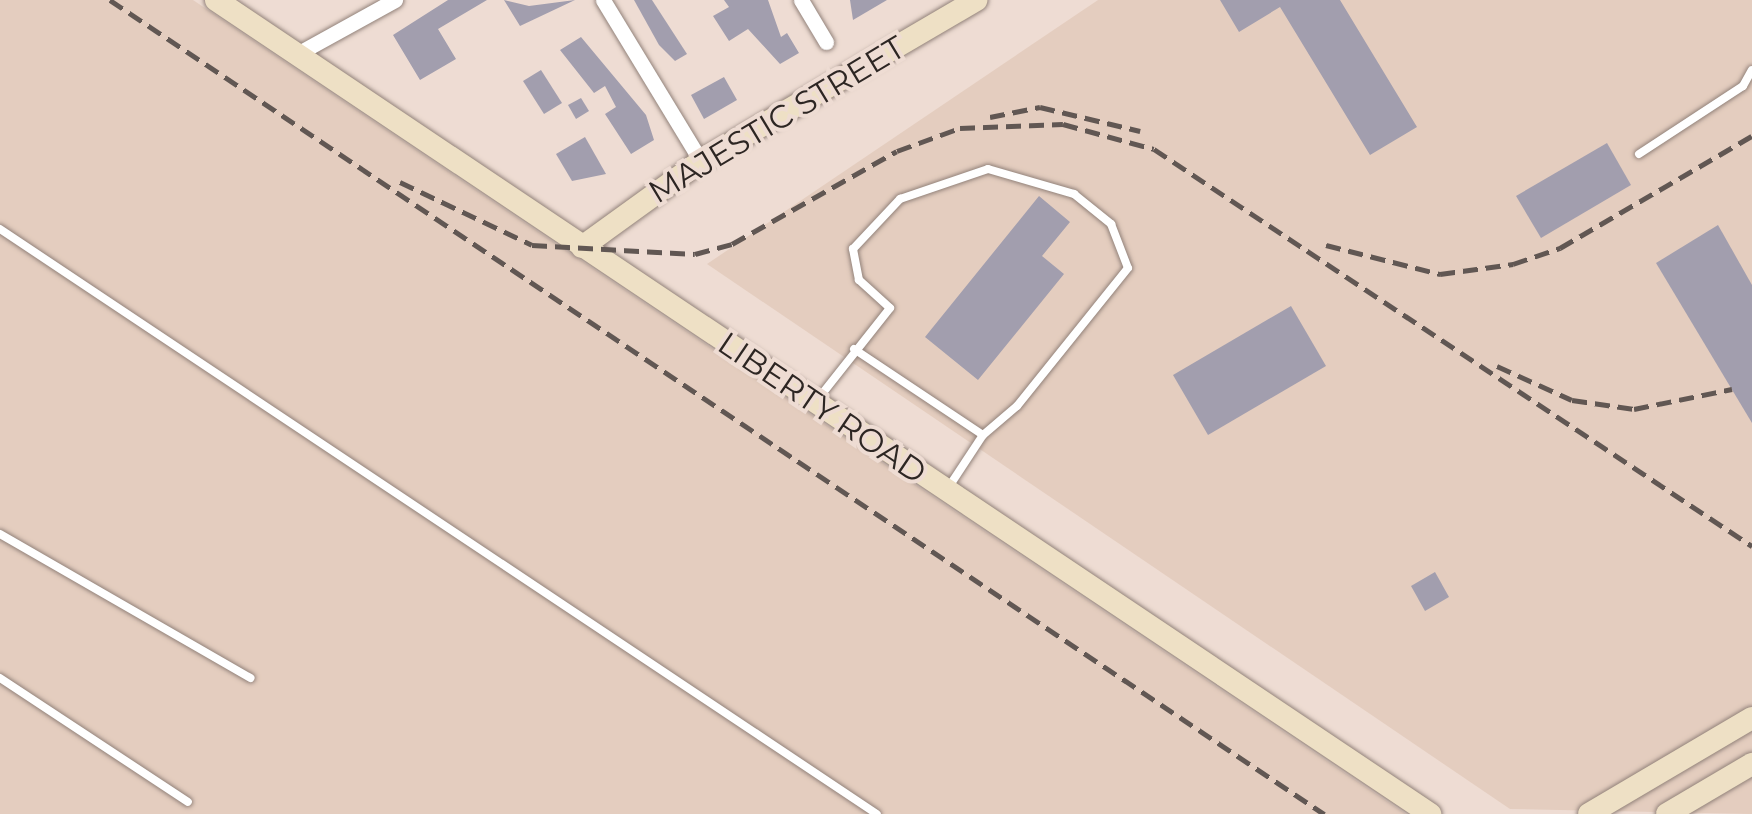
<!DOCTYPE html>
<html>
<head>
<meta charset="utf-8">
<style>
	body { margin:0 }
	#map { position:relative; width:1752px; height:814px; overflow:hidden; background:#eedcd3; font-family:Montserrat,sans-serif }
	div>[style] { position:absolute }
	.built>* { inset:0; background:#e4cdbf }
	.building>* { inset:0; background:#a29eae }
	.roads { filter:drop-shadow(0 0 2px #92827a) drop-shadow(0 0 2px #92827a) }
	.lane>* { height:8px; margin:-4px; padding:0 4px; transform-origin:4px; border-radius:4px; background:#fff }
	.street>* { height:15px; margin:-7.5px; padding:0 7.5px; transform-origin:7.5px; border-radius:7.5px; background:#fff }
	.secondary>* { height:22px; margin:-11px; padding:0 11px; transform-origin:11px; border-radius:11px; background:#eee0c5 }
	.rail>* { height:5px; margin-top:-2.5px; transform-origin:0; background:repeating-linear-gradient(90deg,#615753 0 15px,transparent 0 23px) }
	span { translate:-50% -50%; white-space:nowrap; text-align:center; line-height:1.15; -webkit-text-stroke:8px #eedcd3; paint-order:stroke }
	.street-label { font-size:32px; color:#2d2623 }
</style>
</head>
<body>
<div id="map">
	<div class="built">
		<div style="clip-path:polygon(0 0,193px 0,1406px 814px,0 814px)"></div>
		<div style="clip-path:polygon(1098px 0,1752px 0,1752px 814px,1510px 809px,707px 264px)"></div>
	</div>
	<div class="building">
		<div style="clip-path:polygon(448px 0,487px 0,438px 29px,456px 59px,420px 80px,393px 35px)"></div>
		<div style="clip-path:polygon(504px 0,529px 6px,575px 0,520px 26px)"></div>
		<div style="clip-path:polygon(634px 0,652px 0,687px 54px,675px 61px,659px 45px)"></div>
		<div style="clip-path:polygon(724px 0,768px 0,781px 37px,787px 33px,799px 53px,780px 64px,748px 29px,729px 41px,713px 16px,729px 7px)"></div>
		<div style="clip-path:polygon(850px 0,887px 0,853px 20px)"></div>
		<div style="clip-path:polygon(1220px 0,1340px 0,1417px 127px,1370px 155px,1280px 7px,1239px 32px)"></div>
		<div style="clip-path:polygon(581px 37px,646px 115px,654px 140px,631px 154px,605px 114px,616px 107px,605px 86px,594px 93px,560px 50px)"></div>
		<div style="clip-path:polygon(541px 70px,562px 103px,544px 114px,523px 81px)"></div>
		<div style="clip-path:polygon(724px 77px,737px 100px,704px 119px,691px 95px)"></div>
		<div style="clip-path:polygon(581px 98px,589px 111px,576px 119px,568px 105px)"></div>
		<div style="clip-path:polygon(585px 137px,606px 174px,572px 181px,556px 154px)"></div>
		<div style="clip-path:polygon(1607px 143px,1631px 185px,1541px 238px,1516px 196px)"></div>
		<div style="clip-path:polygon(1039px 196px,1070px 222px,1042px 256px,1064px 274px,978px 380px,925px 337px)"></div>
		<div style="clip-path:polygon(1718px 225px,1752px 285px,1752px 423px,1656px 263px)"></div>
		<div style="clip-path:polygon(1291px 306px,1326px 366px,1208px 435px,1173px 375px)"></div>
		<div style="clip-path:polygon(1435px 572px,1449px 597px,1425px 611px,1411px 586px)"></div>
	</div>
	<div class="roads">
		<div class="lane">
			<div style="left:1639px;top:154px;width:124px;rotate:-33.2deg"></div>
			<div style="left:1743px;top:86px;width:18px;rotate:-61deg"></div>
			<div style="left:0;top:229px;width:1054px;rotate:33.71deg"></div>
			<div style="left:854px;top:349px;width:155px;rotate:33.7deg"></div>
			<div style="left:818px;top:399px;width:116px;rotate:-51.6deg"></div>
			<div style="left:890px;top:308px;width:42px;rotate:-137.9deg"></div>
			<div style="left:859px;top:280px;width:32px;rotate:-101deg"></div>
			<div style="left:853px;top:249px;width:69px;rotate:-46.8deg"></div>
			<div style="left:900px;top:199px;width:93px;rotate:-18.8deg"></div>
			<div style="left:988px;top:169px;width:90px;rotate:16.2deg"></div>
			<div style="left:1074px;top:194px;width:48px;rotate:39deg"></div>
			<div style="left:1111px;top:224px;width:47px;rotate:68.9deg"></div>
			<div style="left:1128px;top:268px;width:177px;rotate:128.8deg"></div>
			<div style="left:1017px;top:406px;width:45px;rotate:139.5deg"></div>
			<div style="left:983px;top:435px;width:60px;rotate:123.4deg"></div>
			<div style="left:0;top:534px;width:289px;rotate:29.9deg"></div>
			<div style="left:0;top:678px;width:225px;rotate:33.4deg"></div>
		</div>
		<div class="street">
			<div style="left:603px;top:0;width:188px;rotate:58.7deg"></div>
			<div style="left:801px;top:0;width:49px;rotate:59.2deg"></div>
			<div style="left:297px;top:54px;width:112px;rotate:-28.9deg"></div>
		</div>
		<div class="secondary">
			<div style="left:216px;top:0;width:1462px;rotate:33.84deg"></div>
			<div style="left:582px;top:247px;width:147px;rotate:-35.9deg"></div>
			<div style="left:701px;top:161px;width:319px;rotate:-30.3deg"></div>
			<div style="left:1589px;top:814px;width:189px;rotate:-30.5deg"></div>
			<div style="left:1667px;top:814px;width:99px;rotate:-30.5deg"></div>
		</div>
	</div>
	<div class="rail">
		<div style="left:110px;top:0;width:1462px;rotate:33.84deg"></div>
		<div style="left:990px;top:117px;width:51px;rotate:-11.3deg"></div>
		<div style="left:1040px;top:107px;width:103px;rotate:13.5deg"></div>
		<div style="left:400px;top:182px;width:146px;rotate:25.5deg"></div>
		<div style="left:532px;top:245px;width:163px;rotate:3.2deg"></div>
		<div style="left:695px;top:254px;width:38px;rotate:-15deg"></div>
		<div style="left:732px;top:244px;width:189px;rotate:-29.4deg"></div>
		<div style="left:897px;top:151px;width:67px;rotate:-20.1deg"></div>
		<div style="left:960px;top:128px;width:103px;rotate:-2.2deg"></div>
		<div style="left:1063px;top:124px;width:94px;rotate:15.4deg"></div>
		<div style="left:1154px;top:149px;width:718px;rotate:33.58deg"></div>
		<div style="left:1326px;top:245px;width:118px;rotate:14.3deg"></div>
		<div style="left:1440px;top:274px;width:74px;rotate:-7.8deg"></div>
		<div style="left:1513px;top:264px;width:50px;rotate:-18.8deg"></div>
		<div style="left:1560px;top:248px;width:222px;rotate:-30.3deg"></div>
		<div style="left:1497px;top:366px;width:82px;rotate:24.4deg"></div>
		<div style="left:1572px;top:400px;width:63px;rotate:8.3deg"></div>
		<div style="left:1634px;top:409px;width:100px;rotate:-11.5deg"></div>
	</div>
	<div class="street-label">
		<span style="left:777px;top:120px;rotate:-31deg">MAJESTIC STREET</span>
		<span style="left:822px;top:408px;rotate:34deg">LIBERTY ROAD</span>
	</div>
</div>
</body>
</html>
